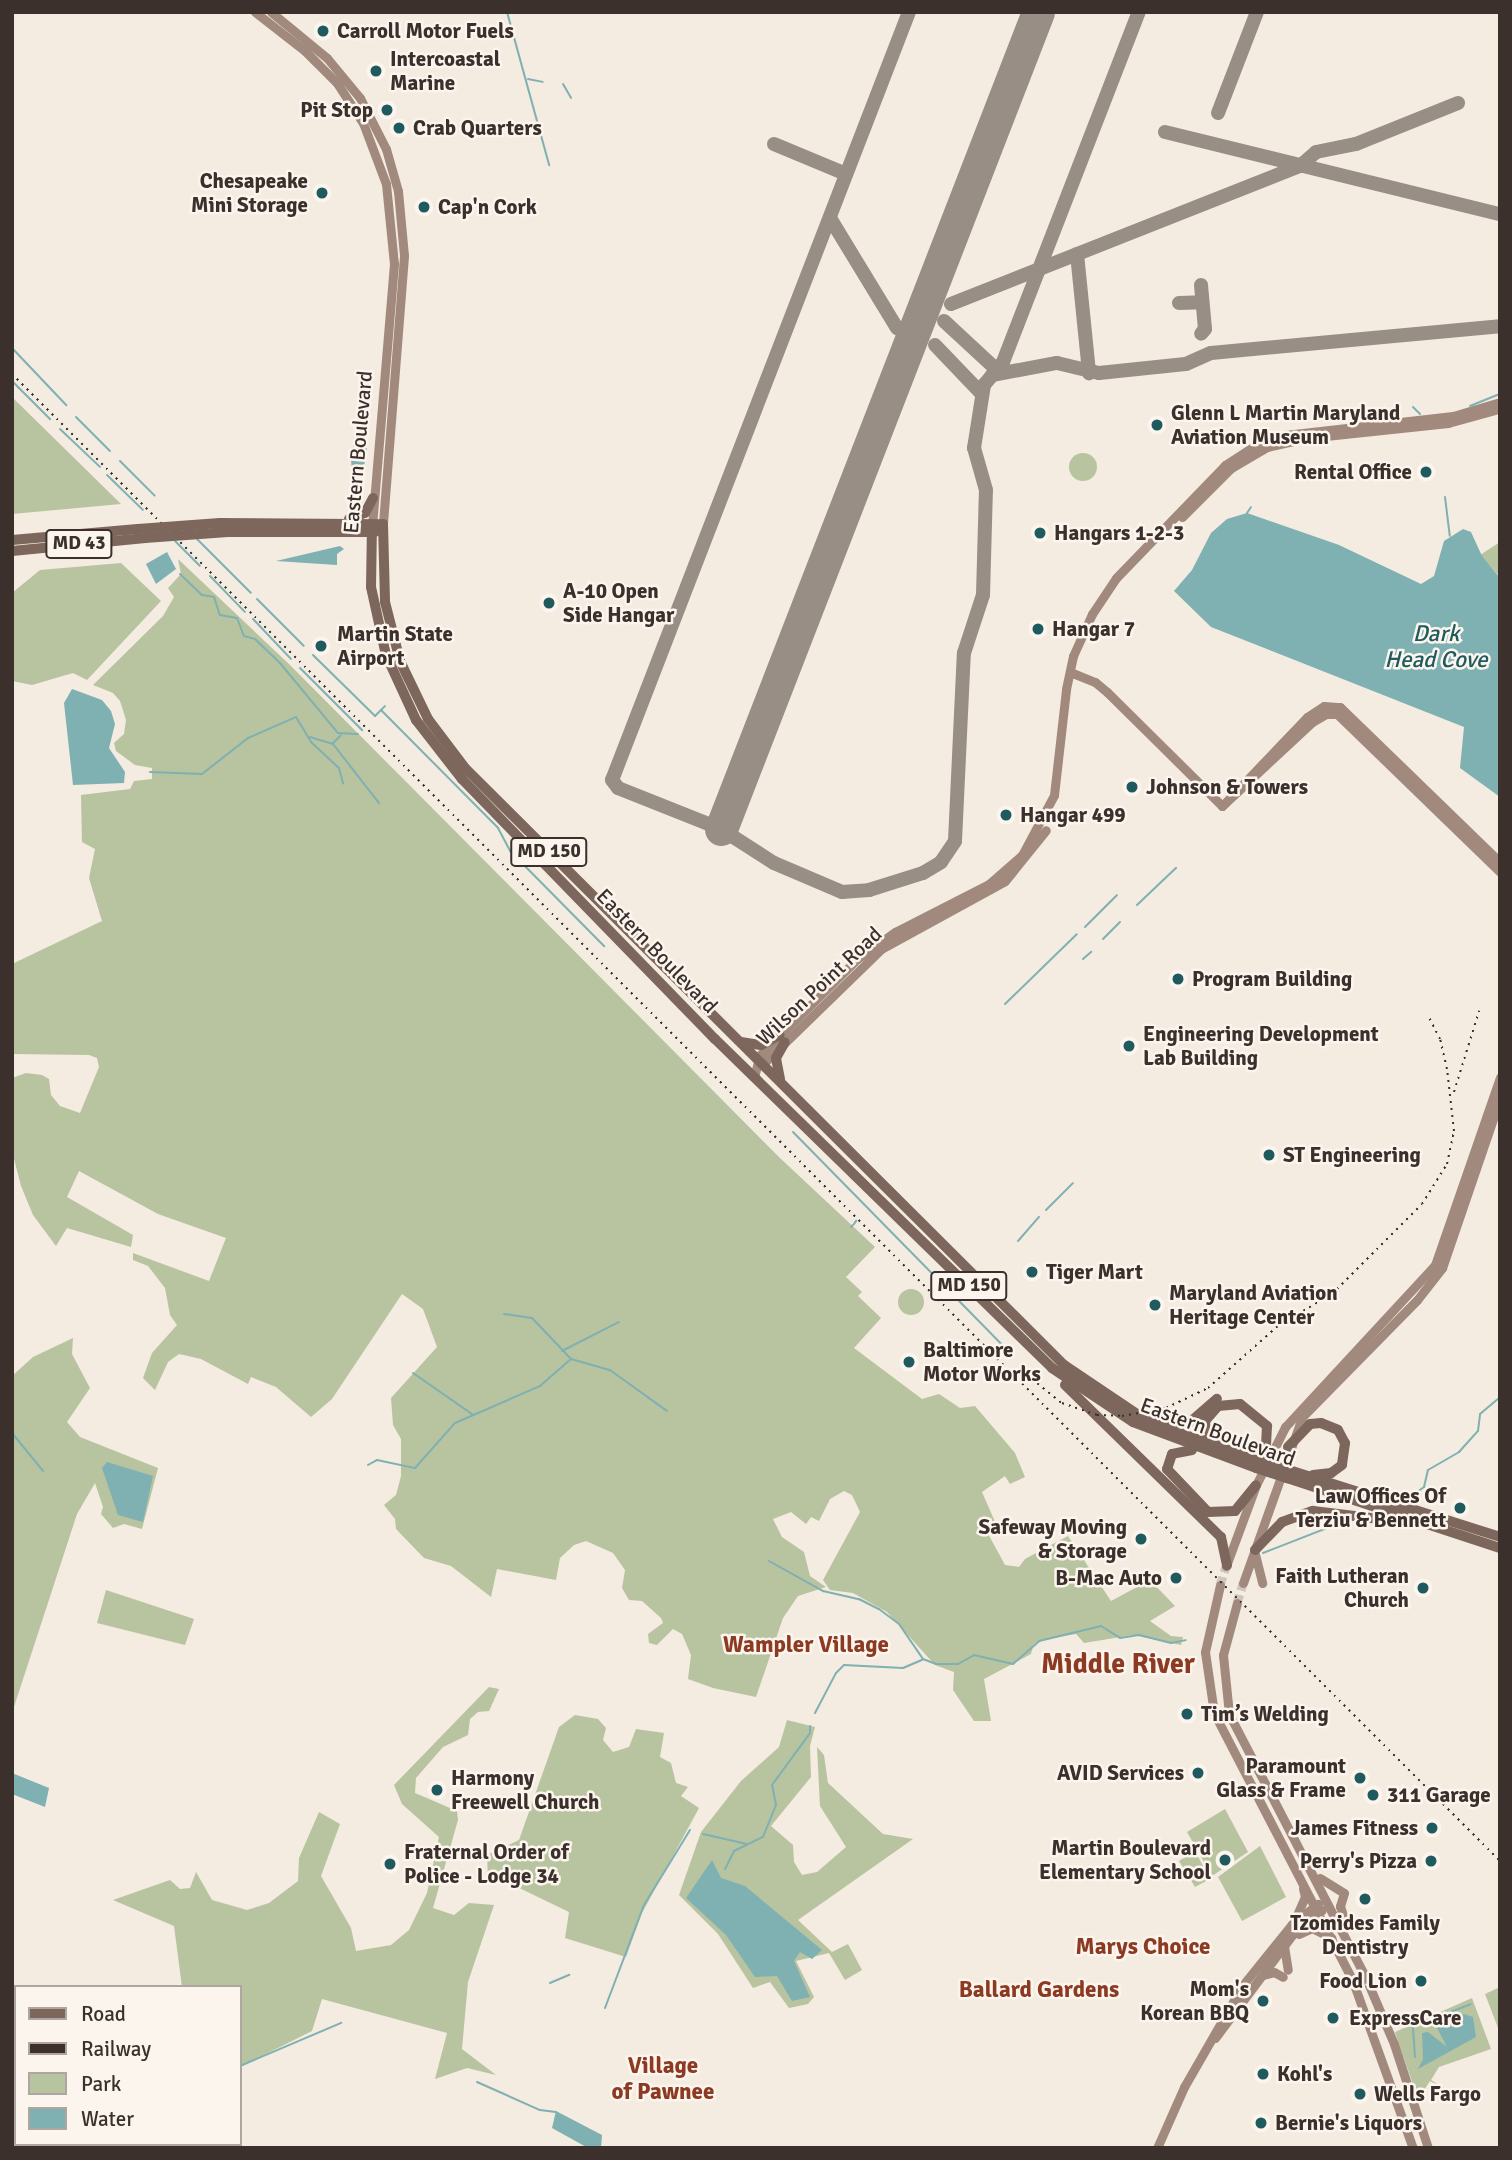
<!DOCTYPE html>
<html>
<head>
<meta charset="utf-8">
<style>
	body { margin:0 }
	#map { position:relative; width:1512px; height:2160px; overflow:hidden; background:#f4ebe1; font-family:Signika,sans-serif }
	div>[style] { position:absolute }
	.green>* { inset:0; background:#b8c4a0 }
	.round { border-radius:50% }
	.water>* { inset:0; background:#7fb0b2 }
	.stream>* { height:2px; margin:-1px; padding:0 1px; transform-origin:1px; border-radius:1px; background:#7fb0b2 }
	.taxiway>* { height:14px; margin:-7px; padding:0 7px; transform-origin:7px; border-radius:7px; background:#988e86 }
	.runway>* { height:33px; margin:-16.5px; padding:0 16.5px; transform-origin:16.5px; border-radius:16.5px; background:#988e86 }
	.secondary-tunnel>* { height:9px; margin-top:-4.5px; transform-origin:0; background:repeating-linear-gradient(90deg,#cfc6bd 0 9px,transparent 0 13.5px) }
	.secondary>* { height:9px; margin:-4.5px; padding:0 4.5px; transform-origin:4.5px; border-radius:4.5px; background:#a18a7d }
	.primary>* { height:10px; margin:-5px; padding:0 5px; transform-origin:5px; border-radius:5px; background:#7d675c }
	.rail>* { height:2px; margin-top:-1px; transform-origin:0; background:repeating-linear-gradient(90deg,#3b302b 0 2px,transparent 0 7px) }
	.primary-bridge>* { height:10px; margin:-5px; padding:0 5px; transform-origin:5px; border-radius:5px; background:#7d675c }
	.dots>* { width:19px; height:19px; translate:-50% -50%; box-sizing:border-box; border:4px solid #fbf5ee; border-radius:50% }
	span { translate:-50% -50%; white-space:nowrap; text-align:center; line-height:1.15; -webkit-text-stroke:5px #fbf5ee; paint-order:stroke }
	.shield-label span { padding:2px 5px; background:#fbf5ee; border:2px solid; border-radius:5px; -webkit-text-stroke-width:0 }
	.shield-label { font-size:19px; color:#3b302b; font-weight:700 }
	.poi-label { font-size:21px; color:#3b302b; font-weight:700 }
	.left { translate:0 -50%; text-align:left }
	.right { translate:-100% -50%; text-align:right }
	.street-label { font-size:21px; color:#3b302b }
	.water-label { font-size:23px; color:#1f5a5e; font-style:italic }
	.neighbourhood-label { font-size:23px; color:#8c3b22; font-weight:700 }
	.district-label { font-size:28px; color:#8c3b22; font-weight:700 }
	.frame { position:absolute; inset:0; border:14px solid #3b302b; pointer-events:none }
	.legend { position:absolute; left:14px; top:1985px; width:228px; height:161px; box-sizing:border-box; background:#fbf5ee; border:2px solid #aea6a0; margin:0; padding:9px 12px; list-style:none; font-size:21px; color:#3b302b }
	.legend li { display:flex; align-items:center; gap:14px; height:35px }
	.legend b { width:35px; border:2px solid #aea6a0 }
</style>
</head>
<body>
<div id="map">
	<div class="green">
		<div style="clip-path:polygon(12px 397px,121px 504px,12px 514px)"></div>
		<div class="round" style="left:1069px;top:453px;width:28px;height:28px"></div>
		<div style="clip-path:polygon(1500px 542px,1500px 577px,1480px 555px)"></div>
		<div style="clip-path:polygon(178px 559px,290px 665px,780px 1158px,875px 1247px,846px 1277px,862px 1292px,858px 1296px,881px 1318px,854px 1348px,922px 1399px,939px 1394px,960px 1408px,975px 1406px,1015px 1453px,1025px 1477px,1010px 1484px,1005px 1476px,982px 1492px,996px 1524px,986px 1530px,1005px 1565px,1019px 1567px,1025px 1559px,1068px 1536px,1111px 1601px,1150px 1580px,1175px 1606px,1150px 1621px,1171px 1636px,1183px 1637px,1181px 1645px,1133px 1635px,1084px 1643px,1076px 1634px,1042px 1640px,1034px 1644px,1031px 1654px,984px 1679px,991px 1721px,974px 1721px,953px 1690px,954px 1672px,935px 1665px,887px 1612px,853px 1593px,830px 1590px,823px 1580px,860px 1512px,852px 1495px,844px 1491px,830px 1499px,819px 1521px,811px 1517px,806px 1524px,791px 1512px,773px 1519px,782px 1537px,804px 1552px,810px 1576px,826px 1587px,798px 1596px,783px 1618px,756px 1697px,713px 1688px,688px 1679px,691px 1655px,682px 1634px,673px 1629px,657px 1645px,649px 1643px,648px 1634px,663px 1623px,661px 1618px,642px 1601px,629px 1600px,622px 1588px,625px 1570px,613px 1553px,586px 1541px,574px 1545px,560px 1558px,556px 1580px,497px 1569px,491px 1597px,451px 1566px,424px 1558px,396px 1529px,395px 1519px,384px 1505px,396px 1495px,401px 1476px,401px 1439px,393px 1425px,391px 1398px,437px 1347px,423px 1309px,402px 1294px,332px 1399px,311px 1417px,276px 1387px,251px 1377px,248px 1384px,201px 1359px,179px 1354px,168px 1362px,155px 1390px,143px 1378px,152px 1353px,177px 1325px,170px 1315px,165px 1288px,148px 1266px,133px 1260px,133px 1253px,209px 1281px,226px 1238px,158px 1214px,79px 1171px,67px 1197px,133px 1235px,131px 1247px,67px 1228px,56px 1246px,33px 1215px,21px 1186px,12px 1151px,12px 1078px,26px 1073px,42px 1075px,49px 1079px,51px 1095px,60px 1106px,80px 1113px,99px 1067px,97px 1058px,89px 1055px,12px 1054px,12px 964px,102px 921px,89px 878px,95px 849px,82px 842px,81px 795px,130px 789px,134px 781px,152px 779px,152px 768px,135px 765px,116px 751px,114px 743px,124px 734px,126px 720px,120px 701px,113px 693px,93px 685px,163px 616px,174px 597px,168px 588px,181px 574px)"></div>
		<div style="clip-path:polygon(121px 563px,161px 601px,87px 680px,73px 673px,32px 685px,12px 681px,12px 593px,40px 570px)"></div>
		<div class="round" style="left:898px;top:1289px;width:26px;height:26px"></div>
		<div style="clip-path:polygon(73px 1338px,72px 1354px,90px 1388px,67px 1422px,80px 1437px,158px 1468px,142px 1529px,124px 1524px,113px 1528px,101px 1514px,103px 1507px,95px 1483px,77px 1514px,12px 1713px,12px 1376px,33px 1357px)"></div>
		<div style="clip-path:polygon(106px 1590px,194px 1619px,185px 1645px,97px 1623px)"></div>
		<div style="clip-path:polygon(489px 1687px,499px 1689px,489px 1711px,478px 1712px,470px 1719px,468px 1735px,443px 1747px,416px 1778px,415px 1793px,457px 1811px,458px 1820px,433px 1908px,454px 1915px,469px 1903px,494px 1905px,468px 1982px,462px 2049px,496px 2075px,467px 2068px,435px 2079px,447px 2033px,322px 1999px,312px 2031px,240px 2067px,240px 1987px,182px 1987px,174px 1926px,113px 1900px,170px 1880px,180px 1889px,190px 1888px,196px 1872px,212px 1900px,247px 1910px,269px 1903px,298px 1881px,299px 1858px,319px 1812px,340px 1824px,321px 1876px,351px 1928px,356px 1951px,391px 1945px,409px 1930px,427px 1893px,439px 1837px,402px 1804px,394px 1785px)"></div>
		<div style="clip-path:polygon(575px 1715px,598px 1719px,606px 1728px,603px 1740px,613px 1752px,629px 1747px,636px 1729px,664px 1733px,660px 1757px,671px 1763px,676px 1783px,688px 1787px,681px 1796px,699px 1808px,642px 1913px,626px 1957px,565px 1938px,569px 1912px,507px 1882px,488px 1878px,487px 1855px,519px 1840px,559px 1727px)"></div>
		<div style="clip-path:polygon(787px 1720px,815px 1727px,810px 1746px,811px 1777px,771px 1826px,793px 1845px,794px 1862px,802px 1875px,817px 1872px,846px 1847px,820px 1806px,817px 1747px,824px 1755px,828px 1783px,883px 1834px,913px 1839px,798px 1920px,832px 1952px,848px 1944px,862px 1970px,845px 1980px,829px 1953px,796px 1961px,814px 1997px,808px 2004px,789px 2008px,770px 1982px,753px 1988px,718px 1934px,679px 1895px,701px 1832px,741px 1781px,779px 1747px)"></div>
		<div style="clip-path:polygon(1225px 1809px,1248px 1852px,1212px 1876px,1187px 1832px)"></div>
		<div style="clip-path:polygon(1260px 1846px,1286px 1897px,1242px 1921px,1218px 1877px)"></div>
		<div style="clip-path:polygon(1195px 1851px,1210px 1879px,1195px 1887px,1179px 1861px)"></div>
		<div style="clip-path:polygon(1500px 1987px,1500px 2033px,1485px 1994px)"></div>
		<div style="clip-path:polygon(1472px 1998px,1491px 2049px,1439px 2067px,1431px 2080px,1454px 2094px,1430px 2081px,1418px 2099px,1395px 2032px)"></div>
		<div style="clip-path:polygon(16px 2013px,16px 2144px,47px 2144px,38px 2148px,12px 2148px)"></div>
	</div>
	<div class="water">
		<div style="clip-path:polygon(361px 441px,367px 449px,363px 473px,358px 476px,352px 470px,350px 449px)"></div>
		<div style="clip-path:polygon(1247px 513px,1339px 545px,1421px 584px,1434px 576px,1444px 541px,1463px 529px,1471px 532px,1482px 556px,1500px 578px,1500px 797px,1460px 768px,1464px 727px,1211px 627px,1174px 591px,1192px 570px,1211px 533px,1227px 519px)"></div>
		<div style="clip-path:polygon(340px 546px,344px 549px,337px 554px,337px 565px,276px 561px)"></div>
		<div style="clip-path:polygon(167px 552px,176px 569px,156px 584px,146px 564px)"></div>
		<div style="clip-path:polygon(72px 689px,102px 700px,111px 711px,115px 724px,109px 748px,125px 772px,124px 783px,73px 785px,64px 703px)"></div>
		<div style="clip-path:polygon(107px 1462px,153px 1476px,143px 1522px,118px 1515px,102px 1468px)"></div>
		<div style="clip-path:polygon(12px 1773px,49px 1788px,45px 1807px,12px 1794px)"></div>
		<div style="clip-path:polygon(712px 1860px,721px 1878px,745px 1886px,822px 1950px,812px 1959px,800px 1952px,794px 1961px,810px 1997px,792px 2001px,777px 1976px,755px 1977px,726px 1935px,686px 1898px)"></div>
		<div style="clip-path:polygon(1464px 2014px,1473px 2017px,1476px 2037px,1418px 2069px,1423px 2059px,1422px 2033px,1428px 2032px,1447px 2047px,1437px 2028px)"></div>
		<div style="clip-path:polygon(556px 2111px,602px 2135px,601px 2148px,588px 2148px,552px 2128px)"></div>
	</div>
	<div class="stream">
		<div style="left:507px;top:12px;width:159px;rotate:74.6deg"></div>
		<div style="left:528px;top:79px;width:15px;rotate:11deg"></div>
		<div style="left:563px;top:84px;width:16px;rotate:60deg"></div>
		<div style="left:12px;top:348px;width:79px;rotate:46.5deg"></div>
		<div style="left:12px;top:381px;width:54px;rotate:45deg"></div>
		<div style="left:1470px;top:406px;width:32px;rotate:-22deg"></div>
		<div style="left:1413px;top:407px;width:10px;rotate:45deg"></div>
		<div style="left:76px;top:417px;width:48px;rotate:45deg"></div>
		<div style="left:60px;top:429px;width:55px;rotate:43.5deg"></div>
		<div style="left:120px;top:461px;width:49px;rotate:45deg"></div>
		<div style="left:107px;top:475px;width:50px;rotate:44.2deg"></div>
		<div style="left:1445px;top:497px;width:39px;rotate:83deg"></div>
		<div style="left:1247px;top:513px;width:7px;rotate:-56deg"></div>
		<div style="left:197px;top:539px;width:76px;rotate:45deg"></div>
		<div style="left:175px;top:541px;width:35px;rotate:45deg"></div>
		<div style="left:180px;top:574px;width:30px;rotate:44deg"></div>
		<div style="left:202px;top:595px;width:12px;rotate:9deg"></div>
		<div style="left:214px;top:597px;width:19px;rotate:72deg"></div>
		<div style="left:220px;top:615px;width:17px;rotate:10deg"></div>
		<div style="left:237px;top:618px;width:19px;rotate:69deg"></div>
		<div style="left:244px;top:636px;width:11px;rotate:15deg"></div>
		<div style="left:255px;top:639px;width:35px;rotate:44deg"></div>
		<div style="left:280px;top:663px;width:91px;rotate:50.4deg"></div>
		<div style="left:338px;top:733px;width:20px;rotate:3deg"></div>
		<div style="left:210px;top:576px;width:50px;rotate:45.8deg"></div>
		<div style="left:257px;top:599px;width:66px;rotate:45deg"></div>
		<div style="left:253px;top:619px;width:55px;rotate:46.5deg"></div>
		<div style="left:313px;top:655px;width:87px;rotate:44.5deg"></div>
		<div style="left:375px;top:716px;width:14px;rotate:-45deg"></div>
		<div style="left:300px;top:668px;width:88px;rotate:45deg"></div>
		<div style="left:381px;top:710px;width:166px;rotate:45.2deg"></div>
		<div style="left:498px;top:828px;width:26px;rotate:62deg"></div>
		<div style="left:510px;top:851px;width:134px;rotate:45.3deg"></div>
		<div style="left:310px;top:737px;width:24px;rotate:17deg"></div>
		<div style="left:333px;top:744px;width:75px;rotate:52.1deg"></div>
		<div style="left:333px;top:743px;width:11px;rotate:-45deg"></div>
		<div style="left:150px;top:772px;width:52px;rotate:2.2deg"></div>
		<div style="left:202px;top:774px;width:58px;rotate:-38deg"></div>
		<div style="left:248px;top:738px;width:52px;rotate:-23.6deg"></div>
		<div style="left:296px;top:717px;width:29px;rotate:59deg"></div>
		<div style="left:311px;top:742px;width:38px;rotate:43deg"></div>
		<div style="left:339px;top:768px;width:16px;rotate:75deg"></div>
		<div style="left:1137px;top:905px;width:54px;rotate:-43.5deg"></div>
		<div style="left:1085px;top:927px;width:45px;rotate:-45deg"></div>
		<div style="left:1103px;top:939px;width:24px;rotate:-45deg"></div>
		<div style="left:1083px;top:959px;width:11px;rotate:-41deg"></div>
		<div style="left:1005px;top:1004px;width:100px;rotate:-44.2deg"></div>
		<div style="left:793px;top:1132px;width:313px;rotate:45.5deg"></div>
		<div style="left:1046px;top:1210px;width:38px;rotate:-45deg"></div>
		<div style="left:854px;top:1224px;width:4px;rotate:-56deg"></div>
		<div style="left:851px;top:1227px;width:3px;rotate:-45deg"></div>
		<div style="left:1018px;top:1241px;width:32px;rotate:-49deg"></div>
		<div style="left:504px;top:1314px;width:28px;rotate:8deg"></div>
		<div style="left:532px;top:1318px;width:57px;rotate:46.4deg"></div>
		<div style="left:571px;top:1359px;width:41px;rotate:15.8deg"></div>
		<div style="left:610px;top:1370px;width:70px;rotate:35.7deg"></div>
		<div style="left:562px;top:1351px;width:64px;rotate:-27deg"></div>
		<div style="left:413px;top:1373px;width:72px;rotate:34.8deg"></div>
		<div style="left:12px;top:1413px;width:10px;rotate:90deg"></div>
		<div style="left:12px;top:1433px;width:49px;rotate:50.8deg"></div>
		<div style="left:368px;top:1465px;width:10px;rotate:-29deg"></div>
		<div style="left:377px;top:1460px;width:39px;rotate:12deg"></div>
		<div style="left:415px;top:1468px;width:60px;rotate:-48.4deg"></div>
		<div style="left:455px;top:1423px;width:93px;rotate:-23.5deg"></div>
		<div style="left:540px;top:1386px;width:41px;rotate:-41.1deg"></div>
		<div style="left:1413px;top:1495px;width:14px;rotate:-36deg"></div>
		<div style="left:1424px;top:1487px;width:17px;rotate:-77deg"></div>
		<div style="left:1428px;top:1470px;width:36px;rotate:-30deg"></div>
		<div style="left:1459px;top:1452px;width:28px;rotate:-48deg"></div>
		<div style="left:1478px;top:1431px;width:17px;rotate:-83deg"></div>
		<div style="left:1480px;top:1414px;width:26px;rotate:-40deg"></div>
		<div style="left:1263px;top:1553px;width:83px;rotate:-21.3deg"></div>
		<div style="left:769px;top:1561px;width:62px;rotate:29.1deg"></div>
		<div style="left:823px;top:1591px;width:37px;rotate:13deg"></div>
		<div style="left:859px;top:1599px;width:22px;rotate:27deg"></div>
		<div style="left:879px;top:1609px;width:25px;rotate:37deg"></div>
		<div style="left:899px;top:1624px;width:42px;rotate:55.6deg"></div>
		<div style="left:923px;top:1659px;width:14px;rotate:21deg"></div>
		<div style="left:936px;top:1664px;width:22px"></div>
		<div style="left:958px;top:1664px;width:18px;rotate:-29deg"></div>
		<div style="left:974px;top:1655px;width:40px;rotate:13deg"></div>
		<div style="left:1013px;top:1664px;width:35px;rotate:-41deg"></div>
		<div style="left:1039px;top:1641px;width:64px;rotate:-13.6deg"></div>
		<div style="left:1101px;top:1626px;width:22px;rotate:32deg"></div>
		<div style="left:1120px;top:1638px;width:19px;rotate:-9deg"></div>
		<div style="left:1139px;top:1635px;width:33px;rotate:14deg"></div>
		<div style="left:1171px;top:1643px;width:15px;rotate:-11deg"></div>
		<div style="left:815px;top:1713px;width:45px;rotate:-62.3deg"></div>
		<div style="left:836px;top:1673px;width:11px;rotate:-45deg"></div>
		<div style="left:844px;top:1665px;width:59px;rotate:2.9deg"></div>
		<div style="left:903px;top:1668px;width:21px;rotate:-23deg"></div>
		<div style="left:703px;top:1834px;width:45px;rotate:12.8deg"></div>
		<div style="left:725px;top:1869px;width:20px;rotate:-63deg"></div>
		<div style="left:734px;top:1851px;width:32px;rotate:-26deg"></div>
		<div style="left:763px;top:1837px;width:35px;rotate:-68deg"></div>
		<div style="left:776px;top:1805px;width:20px;rotate:-101deg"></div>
		<div style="left:772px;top:1785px;width:64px;rotate:-53.8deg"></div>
		<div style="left:810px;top:1733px;width:7px;rotate:-90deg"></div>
		<div style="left:550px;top:1983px;width:21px;rotate:-23deg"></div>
		<div style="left:605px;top:2008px;width:110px;rotate:-69.3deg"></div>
		<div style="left:644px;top:1905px;width:88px;rotate:-58.5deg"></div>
		<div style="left:1415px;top:2057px;width:30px;rotate:-94deg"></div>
		<div style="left:1413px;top:2027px;width:62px;rotate:-21.6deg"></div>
		<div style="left:240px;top:2066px;width:110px;rotate:-23.1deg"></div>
		<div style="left:477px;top:2082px;width:69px;rotate:24deg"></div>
		<div style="left:540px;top:2110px;width:16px;rotate:7deg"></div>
		<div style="left:33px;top:2148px;width:10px;rotate:-24deg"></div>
	</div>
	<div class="taxiway">
		<div style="left:909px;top:12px;width:823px;rotate:111.14deg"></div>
		<div style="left:612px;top:780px;width:10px;rotate:53deg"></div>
		<div style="left:618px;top:788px;width:111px;rotate:21.7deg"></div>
		<div style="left:721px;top:829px;width:63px;rotate:32.7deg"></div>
		<div style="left:774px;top:863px;width:74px;rotate:23.1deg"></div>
		<div style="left:842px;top:892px;width:27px;rotate:-4deg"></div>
		<div style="left:869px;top:890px;width:57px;rotate:-17.5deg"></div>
		<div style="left:923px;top:873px;width:21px;rotate:-31deg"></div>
		<div style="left:941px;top:862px;width:25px;rotate:-56deg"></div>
		<div style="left:955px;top:841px;width:188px;rotate:-87.3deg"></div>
		<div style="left:964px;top:653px;width:61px;rotate:-71.9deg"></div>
		<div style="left:983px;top:595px;width:105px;rotate:-88.4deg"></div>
		<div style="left:986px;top:490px;width:44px;rotate:-105.9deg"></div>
		<div style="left:974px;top:448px;width:64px;rotate:-81deg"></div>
		<div style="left:984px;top:385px;width:30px;rotate:-50deg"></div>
		<div style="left:1003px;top:362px;width:375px;rotate:-68.8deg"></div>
		<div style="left:1218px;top:113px;width:108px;rotate:-68.9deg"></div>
		<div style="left:1165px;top:132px;width:345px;rotate:13.8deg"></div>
		<div style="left:774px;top:144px;width:78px;rotate:22.6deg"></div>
		<div style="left:830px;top:218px;width:129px;rotate:58.7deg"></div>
		<div style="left:1077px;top:254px;width:120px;rotate:84.2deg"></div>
		<div style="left:1201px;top:285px;width:44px;rotate:84.8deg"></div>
		<div style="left:1205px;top:329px;width:6px;rotate:129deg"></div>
		<div style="left:1179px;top:303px;width:23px;rotate:-2deg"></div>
		<div style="left:951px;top:304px;width:375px;rotate:-21.6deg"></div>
		<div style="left:1300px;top:166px;width:21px;rotate:-41deg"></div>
		<div style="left:1316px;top:152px;width:41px;rotate:-11.3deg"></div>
		<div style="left:1356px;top:144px;width:110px;rotate:-21.9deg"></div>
		<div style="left:944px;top:321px;width:72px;rotate:42.8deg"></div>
		<div style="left:935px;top:345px;width:68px;rotate:46.2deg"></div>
		<div style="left:992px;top:375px;width:66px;rotate:-10.5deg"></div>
		<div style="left:1057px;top:363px;width:43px;rotate:13.4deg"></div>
		<div style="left:1099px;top:373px;width:87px;rotate:-5.9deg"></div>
		<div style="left:1186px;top:364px;width:27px;rotate:-24deg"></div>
		<div style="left:1211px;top:353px;width:290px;rotate:-5.3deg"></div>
	</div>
	<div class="runway">
		<div style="left:721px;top:829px;width:876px;rotate:-68.79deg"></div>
	</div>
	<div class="secondary-tunnel">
		<div style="left:1220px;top:1585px;width:20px;rotate:-72deg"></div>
		<div style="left:1237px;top:1603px;width:21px;rotate:-73deg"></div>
	</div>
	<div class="secondary">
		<div style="left:255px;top:12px;width:63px;rotate:38deg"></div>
		<div style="left:305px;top:51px;width:45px;rotate:45deg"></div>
		<div style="left:337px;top:83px;width:48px;rotate:57deg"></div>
		<div style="left:363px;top:123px;width:65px;rotate:69.3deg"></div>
		<div style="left:386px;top:184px;width:80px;rotate:84.3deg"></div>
		<div style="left:394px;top:264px;width:261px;rotate:94.8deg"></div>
		<div style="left:271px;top:12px;width:72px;rotate:39.4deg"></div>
		<div style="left:327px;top:58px;width:52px;rotate:50.5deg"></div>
		<div style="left:360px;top:98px;width:57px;rotate:63deg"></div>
		<div style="left:386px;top:149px;width:44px;rotate:74.1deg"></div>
		<div style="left:398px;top:191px;width:65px;rotate:84.7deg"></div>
		<div style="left:404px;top:256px;width:269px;rotate:94.5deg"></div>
		<div style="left:1182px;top:517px;width:69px;rotate:-45deg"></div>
		<div style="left:1231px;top:468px;width:42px;rotate:-30.3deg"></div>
		<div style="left:1267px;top:447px;width:41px;rotate:-12.7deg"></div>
		<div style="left:1307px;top:438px;width:142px;rotate:-6.1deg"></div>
		<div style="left:1448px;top:423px;width:49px;rotate:-15.5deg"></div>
		<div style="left:1070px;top:672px;width:27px;rotate:22deg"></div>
		<div style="left:1095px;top:682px;width:16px;rotate:40deg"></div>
		<div style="left:1107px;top:692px;width:162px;rotate:44.7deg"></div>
		<div style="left:1222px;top:806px;width:123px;rotate:-46.3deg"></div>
		<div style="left:1307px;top:717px;width:20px;rotate:-33deg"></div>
		<div style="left:1324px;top:706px;width:16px;rotate:4deg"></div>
		<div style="left:1340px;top:707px;width:223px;rotate:44.1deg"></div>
		<div style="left:1222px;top:806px;width:123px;rotate:-43deg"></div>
		<div style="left:1312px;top:722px;width:16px;rotate:-30deg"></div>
		<div style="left:1326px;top:714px;width:11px"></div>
		<div style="left:1337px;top:714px;width:227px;rotate:44.1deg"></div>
		<div style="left:758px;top:1062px;width:8px;rotate:-7deg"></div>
		<div style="left:766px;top:1061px;width:161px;rotate:-44.2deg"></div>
		<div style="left:881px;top:949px;width:141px;rotate:-28.7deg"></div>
		<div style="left:1005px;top:881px;width:65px;rotate:-51.2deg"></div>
		<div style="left:754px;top:1077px;width:23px;rotate:-75deg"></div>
		<div style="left:760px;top:1055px;width:136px;rotate:-44.7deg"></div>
		<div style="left:857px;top:959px;width:47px;rotate:-35.4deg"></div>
		<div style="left:895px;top:932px;width:106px;rotate:-27.1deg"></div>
		<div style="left:989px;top:884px;width:44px;rotate:-41.3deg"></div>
		<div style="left:1022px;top:855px;width:68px;rotate:-61.9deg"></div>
		<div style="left:1054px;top:795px;width:107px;rotate:-83.5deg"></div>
		<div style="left:1066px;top:689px;width:34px;rotate:-78deg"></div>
		<div style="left:1073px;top:656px;width:46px;rotate:-65.7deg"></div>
		<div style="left:1092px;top:614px;width:43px;rotate:-56.3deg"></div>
		<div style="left:1116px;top:578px;width:157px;rotate:-46deg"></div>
		<div style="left:1225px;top:465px;width:35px;rotate:-33deg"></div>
		<div style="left:1254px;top:446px;width:33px;rotate:-20deg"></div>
		<div style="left:1285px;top:435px;width:169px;rotate:-6.5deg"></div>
		<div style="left:1453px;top:416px;width:49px;rotate:-16.6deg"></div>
		<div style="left:1255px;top:1554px;width:30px;rotate:76deg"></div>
		<div style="left:1226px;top:1566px;width:86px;rotate:-69.7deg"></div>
		<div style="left:1256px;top:1485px;width:65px;rotate:-63.4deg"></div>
		<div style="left:1285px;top:1427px;width:221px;rotate:-47.2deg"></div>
		<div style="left:1435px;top:1265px;width:199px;rotate:-70.9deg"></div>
		<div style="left:1243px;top:1583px;width:176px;rotate:-70.4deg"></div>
		<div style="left:1302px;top:1417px;width:164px;rotate:-45.5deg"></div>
		<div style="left:1417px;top:1300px;width:41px;rotate:-52deg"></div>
		<div style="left:1442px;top:1268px;width:179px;rotate:-71.1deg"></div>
		<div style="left:1220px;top:1585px;width:69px;rotate:102.6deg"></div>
		<div style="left:1205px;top:1652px;width:62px;rotate:81.6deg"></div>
		<div style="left:1214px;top:1713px;width:300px;rotate:62.6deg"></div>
		<div style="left:1352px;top:1979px;width:180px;rotate:70.2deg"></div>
		<div style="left:1237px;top:1603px;width:54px;rotate:105.1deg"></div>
		<div style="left:1223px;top:1655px;width:59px;rotate:84.2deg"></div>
		<div style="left:1229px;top:1714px;width:295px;rotate:62.6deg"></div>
		<div style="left:1365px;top:1976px;width:74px;rotate:66.9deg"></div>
		<div style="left:1394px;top:2044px;width:109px;rotate:71.9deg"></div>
		<div style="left:1320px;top:1878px;width:28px;rotate:32deg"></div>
		<div style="left:1344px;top:1893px;width:14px;rotate:107deg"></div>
		<div style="left:1340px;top:1906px;width:20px;rotate:72deg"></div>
		<div style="left:1296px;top:1917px;width:22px;rotate:-66deg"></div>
		<div style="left:1305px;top:1897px;width:9px;rotate:-103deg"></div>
		<div style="left:1299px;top:1934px;width:14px;rotate:-25deg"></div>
		<div style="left:1312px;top:1928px;width:22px;rotate:27deg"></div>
		<div style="left:1284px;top:1946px;width:24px;rotate:81deg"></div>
		<div style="left:1263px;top:1975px;width:11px;rotate:-15deg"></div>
		<div style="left:1274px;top:1972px;width:10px;rotate:29deg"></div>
		<div style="left:1215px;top:2038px;width:129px;rotate:-53.2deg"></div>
		<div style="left:1292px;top:1935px;width:39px;rotate:-40deg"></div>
		<div style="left:1157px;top:2148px;width:67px;rotate:-66.1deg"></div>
		<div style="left:1184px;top:2087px;width:116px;rotate:-60.1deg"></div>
		<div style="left:1242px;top:1986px;width:80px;rotate:-51.1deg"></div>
		<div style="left:1292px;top:1924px;width:33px;rotate:-38deg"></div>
	</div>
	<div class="primary">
		<div style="left:349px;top:519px;width:17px;rotate:-21deg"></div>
		<div style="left:365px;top:513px;width:17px;rotate:-62deg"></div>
		<div style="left:220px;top:523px;width:163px;rotate:0.4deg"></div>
		<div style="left:383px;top:524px;width:78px;rotate:88.5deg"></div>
		<div style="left:385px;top:602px;width:61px;rotate:75.7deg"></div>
		<div style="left:400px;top:661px;width:64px;rotate:64.2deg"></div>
		<div style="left:428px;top:719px;width:61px;rotate:52.9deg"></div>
		<div style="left:465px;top:768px;width:846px;rotate:44.9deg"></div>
		<div style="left:1064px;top:1365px;width:99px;rotate:33.9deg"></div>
		<div style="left:1146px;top:1420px;width:120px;rotate:19.9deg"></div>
		<div style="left:372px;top:524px;width:63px;rotate:90.9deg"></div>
		<div style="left:371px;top:587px;width:70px;rotate:77.6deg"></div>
		<div style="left:386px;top:655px;width:72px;rotate:65.2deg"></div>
		<div style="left:416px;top:720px;width:75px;rotate:52.1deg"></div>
		<div style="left:462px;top:779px;width:363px;rotate:45.8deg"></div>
		<div style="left:715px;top:1039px;width:471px;rotate:44.3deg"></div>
		<div style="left:1052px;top:1368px;width:97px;rotate:33.7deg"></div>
		<div style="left:1133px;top:1422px;width:131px;rotate:20.5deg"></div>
		<div style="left:228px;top:532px;width:147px"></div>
		<div style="left:12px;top:540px;width:126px;rotate:-5deg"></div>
		<div style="left:12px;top:551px;width:134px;rotate:-5.6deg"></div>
		<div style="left:741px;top:1042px;width:20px;rotate:9deg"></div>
		<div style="left:761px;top:1045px;width:21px;rotate:-28deg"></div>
		<div style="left:780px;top:1079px;width:21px;rotate:-101deg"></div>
		<div style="left:776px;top:1058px;width:18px;rotate:-61deg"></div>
		<div style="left:1065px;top:1385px;width:218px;rotate:44.3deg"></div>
		<div style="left:1221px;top:1537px;width:29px;rotate:78deg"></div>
		<div style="left:1164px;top:1425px;width:25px;rotate:-5deg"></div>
		<div style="left:1189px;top:1423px;width:37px;rotate:-41deg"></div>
		<div style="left:1218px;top:1446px;width:18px;rotate:-133deg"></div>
		<div style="left:1206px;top:1433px;width:12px;rotate:-95deg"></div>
		<div style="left:1205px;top:1421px;width:20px;rotate:-49deg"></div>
		<div style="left:1218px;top:1406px;width:22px;rotate:-5deg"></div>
		<div style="left:1240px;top:1404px;width:35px;rotate:39deg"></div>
		<div style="left:1267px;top:1426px;width:38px;rotate:93deg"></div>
		<div style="left:1288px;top:1447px;width:32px;rotate:-46deg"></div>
		<div style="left:1310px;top:1424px;width:11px;rotate:-5deg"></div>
		<div style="left:1321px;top:1423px;width:18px;rotate:22deg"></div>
		<div style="left:1338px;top:1430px;width:15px;rotate:62deg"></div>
		<div style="left:1345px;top:1443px;width:22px;rotate:98deg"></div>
		<div style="left:1342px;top:1465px;width:14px;rotate:144deg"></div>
		<div style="left:1331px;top:1473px;width:18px;rotate:174deg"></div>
		<div style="left:1192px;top:1450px;width:20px;rotate:169deg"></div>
		<div style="left:1172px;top:1454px;width:16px;rotate:108deg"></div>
		<div style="left:1167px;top:1469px;width:59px;rotate:46.4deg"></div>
		<div style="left:1208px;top:1512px;width:27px;rotate:-2deg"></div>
		<div style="left:1235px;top:1511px;width:33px;rotate:-51deg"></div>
		<div style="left:1289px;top:1470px;width:221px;rotate:17.6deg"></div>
		<div style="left:1287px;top:1478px;width:224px;rotate:18.2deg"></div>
		<div style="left:1255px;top:1550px;width:39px;rotate:-46deg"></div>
		<div style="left:1282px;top:1522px;width:33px;rotate:-20deg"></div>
		<div style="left:1313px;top:1511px;width:92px;rotate:6.9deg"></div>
	</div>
	<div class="rail">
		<div style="left:12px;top:374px;width:2104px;rotate:44.98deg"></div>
		<div style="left:1454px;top:1092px;width:85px;rotate:-72.8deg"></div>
		<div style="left:1032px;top:1379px;width:38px;rotate:39deg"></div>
		<div style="left:1062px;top:1403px;width:37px;rotate:19deg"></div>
		<div style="left:1097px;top:1415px;width:25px;rotate:2deg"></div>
		<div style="left:1122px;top:1416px;width:45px;rotate:-10.3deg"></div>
		<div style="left:1166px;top:1408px;width:47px;rotate:-25.5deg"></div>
		<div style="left:1208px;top:1388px;width:95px;rotate:-41.6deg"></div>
		<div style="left:1279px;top:1325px;width:61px;rotate:-30.3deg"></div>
		<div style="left:1332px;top:1294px;width:127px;rotate:-45deg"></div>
		<div style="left:1422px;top:1204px;width:47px;rotate:-58deg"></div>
		<div style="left:1447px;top:1164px;width:34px;rotate:-78deg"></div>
		<div style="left:1454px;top:1131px;width:62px;rotate:-96.4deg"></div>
		<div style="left:1447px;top:1069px;width:31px;rotate:-103deg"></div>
		<div style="left:1440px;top:1039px;width:27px;rotate:-117deg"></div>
	</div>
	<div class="primary-bridge">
		<div style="left:138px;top:529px;width:82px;rotate:-4.2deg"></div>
		<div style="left:145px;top:538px;width:83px;rotate:-4.1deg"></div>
		<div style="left:1259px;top:1461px;width:31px;rotate:17deg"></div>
		<div style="left:1256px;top:1468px;width:33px;rotate:18deg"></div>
	</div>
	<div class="dots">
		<div style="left:323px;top:31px;background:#1f5a5e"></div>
		<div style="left:376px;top:71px;background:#1f5a5e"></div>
		<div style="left:387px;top:110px;background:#1f5a5e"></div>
		<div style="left:399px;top:128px;background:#1f5a5e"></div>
		<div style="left:322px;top:193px;background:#1f5a5e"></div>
		<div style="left:424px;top:207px;background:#1f5a5e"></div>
		<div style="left:1157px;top:425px;background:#1f5a5e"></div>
		<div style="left:1426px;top:472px;background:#1f5a5e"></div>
		<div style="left:1040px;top:533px;background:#1f5a5e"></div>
		<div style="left:549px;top:603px;background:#1f5a5e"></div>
		<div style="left:1038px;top:629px;background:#1f5a5e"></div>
		<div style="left:321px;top:646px;background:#1f5a5e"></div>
		<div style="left:1132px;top:787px;background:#1f5a5e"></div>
		<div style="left:1006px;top:815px;background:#1f5a5e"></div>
		<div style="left:1178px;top:979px;background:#1f5a5e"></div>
		<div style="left:1129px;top:1046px;background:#1f5a5e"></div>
		<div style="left:1269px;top:1155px;background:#1f5a5e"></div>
		<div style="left:1032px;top:1272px;background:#1f5a5e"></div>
		<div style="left:1155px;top:1305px;background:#1f5a5e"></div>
		<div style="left:909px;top:1362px;background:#1f5a5e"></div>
		<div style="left:1460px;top:1508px;background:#1f5a5e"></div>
		<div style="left:1141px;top:1539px;background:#1f5a5e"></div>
		<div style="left:1176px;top:1578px;background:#1f5a5e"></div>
		<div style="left:1423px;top:1588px;background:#1f5a5e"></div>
		<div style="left:1187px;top:1714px;background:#1f5a5e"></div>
		<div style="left:1198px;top:1773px;background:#1f5a5e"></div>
		<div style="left:1360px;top:1778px;background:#1f5a5e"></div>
		<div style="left:437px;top:1790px;background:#1f5a5e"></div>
		<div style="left:1373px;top:1795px;background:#1f5a5e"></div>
		<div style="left:1432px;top:1828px;background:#1f5a5e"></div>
		<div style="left:1225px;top:1860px;background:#1f5a5e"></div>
		<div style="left:1431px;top:1861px;background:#1f5a5e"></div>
		<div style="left:390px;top:1864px;background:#1f5a5e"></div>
		<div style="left:1365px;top:1899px;background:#1f5a5e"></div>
		<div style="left:1421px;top:1981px;background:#1f5a5e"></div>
		<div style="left:1263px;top:2001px;background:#1f5a5e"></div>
		<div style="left:1333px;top:2018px;background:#1f5a5e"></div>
		<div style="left:1263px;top:2074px;background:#1f5a5e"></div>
		<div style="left:1360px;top:2094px;background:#1f5a5e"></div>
		<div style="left:1261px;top:2123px;background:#1f5a5e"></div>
	</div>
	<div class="shield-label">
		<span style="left:79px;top:544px">MD 43</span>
		<span style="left:549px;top:852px">MD 150</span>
		<span style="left:969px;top:1286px">MD 150</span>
	</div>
	<div class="poi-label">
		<span class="left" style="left:337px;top:31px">Carroll Motor Fuels</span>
		<span class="left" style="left:390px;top:71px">Intercoastal<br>Marine</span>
		<span class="right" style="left:373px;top:110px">Pit Stop</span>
		<span class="left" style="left:413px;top:128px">Crab Quarters</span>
		<span class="right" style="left:308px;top:193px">Chesapeake<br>Mini Storage</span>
		<span class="left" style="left:438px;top:207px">Cap'n Cork</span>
		<span class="left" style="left:1171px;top:425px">Glenn L Martin Maryland<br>Aviation Museum</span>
		<span class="right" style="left:1412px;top:472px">Rental Office</span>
		<span class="left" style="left:1054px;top:533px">Hangars 1-2-3</span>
		<span class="left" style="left:563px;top:603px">A-10 Open<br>Side Hangar</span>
		<span class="left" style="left:1052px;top:629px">Hangar 7</span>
		<span class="left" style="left:337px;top:646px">Martin State<br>Airport</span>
		<span class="left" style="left:1146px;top:787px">Johnson &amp; Towers</span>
		<span class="left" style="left:1020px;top:815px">Hangar 499</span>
		<span class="left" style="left:1192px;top:979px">Program Building</span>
		<span class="left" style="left:1143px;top:1046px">Engineering Development<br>Lab Building</span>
		<span class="left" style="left:1283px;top:1155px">ST Engineering</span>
		<span class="left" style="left:1046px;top:1272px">Tiger Mart</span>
		<span class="left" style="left:1169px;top:1305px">Maryland Aviation<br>Heritage Center</span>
		<span class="left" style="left:923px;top:1362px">Baltimore<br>Motor Works</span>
		<span class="right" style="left:1446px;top:1508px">Law Offices Of<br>Terziu &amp; Bennett</span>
		<span class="right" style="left:1127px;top:1539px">Safeway Moving<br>&amp; Storage</span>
		<span class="right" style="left:1409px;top:1588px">Faith Lutheran<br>Church</span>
		<span class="right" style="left:1162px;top:1578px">B-Mac Auto</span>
		<span class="left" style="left:1201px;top:1714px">Tim’s Welding</span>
		<span class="right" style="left:1346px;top:1778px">Paramount<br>Glass &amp; Frame</span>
		<span class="right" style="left:1184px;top:1773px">AVID Services</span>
		<span class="left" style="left:451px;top:1790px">Harmony<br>Freewell Church</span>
		<span class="left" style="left:1387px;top:1795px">311 Garage</span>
		<span class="right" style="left:1418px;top:1828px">James Fitness</span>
		<span class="right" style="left:1211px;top:1860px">Martin Boulevard<br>Elementary School</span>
		<span class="left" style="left:404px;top:1864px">Fraternal Order of<br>Police - Lodge 34</span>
		<span class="right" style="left:1417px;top:1861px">Perry's Pizza</span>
		<span style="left:1365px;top:1935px">Tzomides Family<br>Dentistry</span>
		<span class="right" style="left:1407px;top:1981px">Food Lion</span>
		<span class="right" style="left:1249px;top:2001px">Mom's<br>Korean BBQ</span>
		<span class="left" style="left:1349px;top:2018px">ExpressCare</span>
		<span class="left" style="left:1277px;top:2074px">Kohl's</span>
		<span class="left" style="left:1374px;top:2094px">Wells Fargo</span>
		<span class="left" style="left:1275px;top:2123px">Bernie's Liquors</span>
	</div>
	<div class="street-label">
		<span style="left:358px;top:452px;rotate:-85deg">Eastern Boulevard</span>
		<span style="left:657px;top:951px;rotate:46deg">Eastern Boulevard</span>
		<span style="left:819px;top:986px;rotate:-43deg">Wilson Point Road</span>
		<span style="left:1218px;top:1432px;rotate:20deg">Eastern Boulevard</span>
	</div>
	<div class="water-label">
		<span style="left:1436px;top:647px">Dark<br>Head Cove</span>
	</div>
	<div class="neighbourhood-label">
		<span style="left:806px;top:1645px">Wampler Village</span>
		<span style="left:1143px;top:1947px">Marys Choice</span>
		<span style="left:1039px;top:1990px">Ballard Gardens</span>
		<span style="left:663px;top:2079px">Village<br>of Pawnee</span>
	</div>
	<div class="district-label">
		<span style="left:1118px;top:1664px">Middle River</span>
	</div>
	<div class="frame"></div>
	<ul class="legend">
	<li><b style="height:9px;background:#7d675c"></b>Road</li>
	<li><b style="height:9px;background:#3b302b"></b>Railway</li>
	<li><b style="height:19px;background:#b8c4a0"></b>Park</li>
	<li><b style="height:19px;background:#7fb0b2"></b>Water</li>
	</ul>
</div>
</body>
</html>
